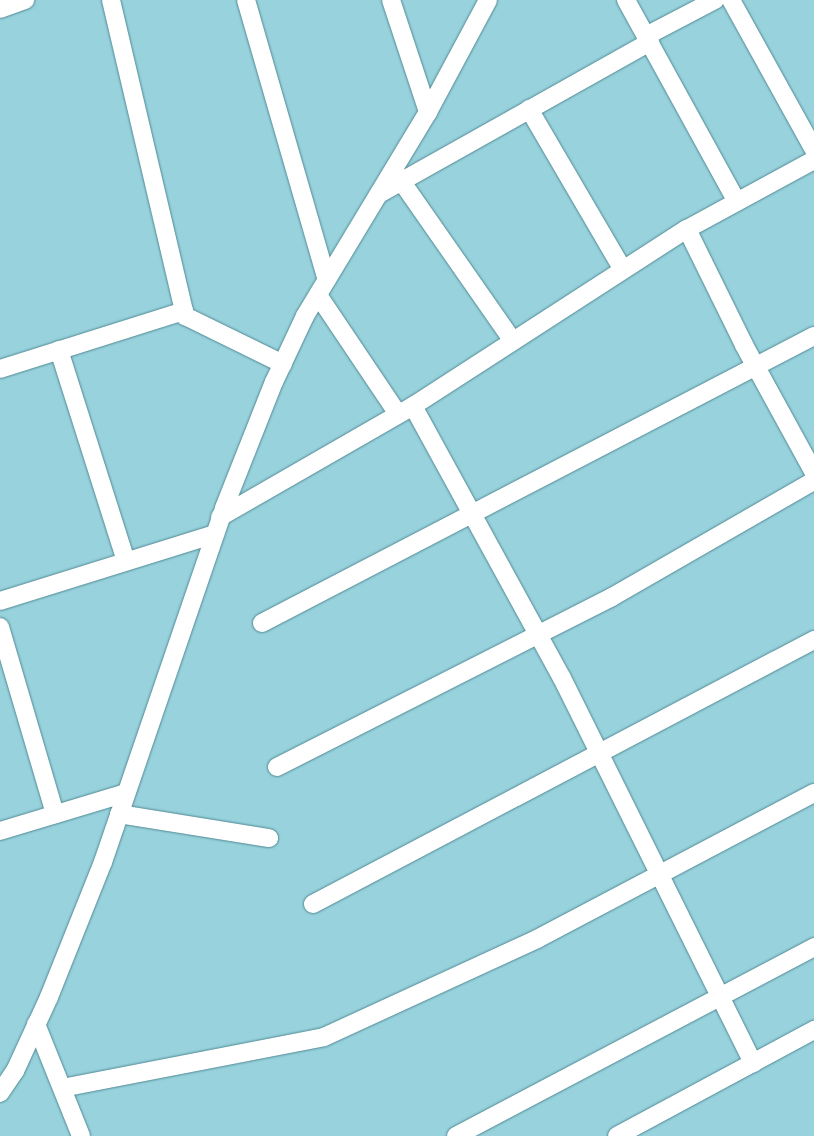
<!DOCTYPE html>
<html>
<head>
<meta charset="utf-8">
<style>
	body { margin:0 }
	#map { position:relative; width:814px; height:1136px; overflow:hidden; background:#98d2dd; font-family:"Nunito Sans",sans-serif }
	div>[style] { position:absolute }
	.roads { filter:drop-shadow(0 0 1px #518a94) drop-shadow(0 0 1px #518a94) }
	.minor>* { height:18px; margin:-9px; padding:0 9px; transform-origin:9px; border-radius:9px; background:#fff }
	span { translate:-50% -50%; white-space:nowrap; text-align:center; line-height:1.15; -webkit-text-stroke:5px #98d2dd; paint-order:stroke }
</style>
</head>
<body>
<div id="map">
	<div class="roads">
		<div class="minor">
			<div style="left:111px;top:0;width:325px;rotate:76.8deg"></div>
			<div style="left:185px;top:316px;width:109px;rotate:26.1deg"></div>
			<div style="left:246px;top:0;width:291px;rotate:73.9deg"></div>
			<div style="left:391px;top:0;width:118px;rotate:71.7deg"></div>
			<div style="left:626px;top:0;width:230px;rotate:61.2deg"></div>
			<div style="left:731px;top:0;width:171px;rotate:61deg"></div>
			<div style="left:0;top:9px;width:27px;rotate:-20deg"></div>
			<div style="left:646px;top:36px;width:78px;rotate:-27.6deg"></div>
			<div style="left:529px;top:109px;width:186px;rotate:59.7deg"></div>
			<div style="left:395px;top:172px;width:206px;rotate:55.1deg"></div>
			<div style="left:379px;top:194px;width:311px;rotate:-29.3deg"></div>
			<div style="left:687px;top:229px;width:129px;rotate:63.8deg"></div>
			<div style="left:744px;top:345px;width:146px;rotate:61.3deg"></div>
			<div style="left:318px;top:295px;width:143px;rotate:56.1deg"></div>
			<div style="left:59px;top:350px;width:221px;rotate:72.4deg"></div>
			<div style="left:0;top:369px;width:193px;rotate:-17.5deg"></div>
			<div style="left:413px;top:406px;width:310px;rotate:61.3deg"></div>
			<div style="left:562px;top:678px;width:430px;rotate:63.6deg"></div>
			<div style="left:220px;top:517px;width:223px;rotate:-29.9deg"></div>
			<div style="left:413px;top:406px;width:326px;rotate:-32.9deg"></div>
			<div style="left:687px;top:229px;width:145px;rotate:-28.5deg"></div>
			<div style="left:0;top:601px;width:225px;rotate:-17.3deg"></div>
			<div style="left:262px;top:623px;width:622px;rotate:-27.47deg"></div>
			<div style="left:0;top:627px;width:195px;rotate:73.6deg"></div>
			<div style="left:277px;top:767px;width:376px;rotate:-26.9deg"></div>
			<div style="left:612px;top:597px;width:233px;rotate:-29.9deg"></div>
			<div style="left:119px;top:814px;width:152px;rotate:9.1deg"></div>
			<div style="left:0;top:831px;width:132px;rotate:-16.8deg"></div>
			<div style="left:313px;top:904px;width:566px;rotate:-27.79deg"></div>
			<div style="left:36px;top:1024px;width:121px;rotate:68.1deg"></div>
			<div style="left:62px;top:1088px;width:267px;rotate:-11deg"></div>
			<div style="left:324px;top:1037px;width:234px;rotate:-24.7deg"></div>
			<div style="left:537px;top:939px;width:313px;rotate:-27.8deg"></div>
			<div style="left:0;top:1093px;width:27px;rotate:-56deg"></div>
			<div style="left:15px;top:1071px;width:81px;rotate:-65.3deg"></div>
			<div style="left:49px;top:997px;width:145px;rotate:-68.2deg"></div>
			<div style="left:103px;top:862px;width:374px;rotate:-71.1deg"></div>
			<div style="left:224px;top:508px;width:136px;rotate:-68.4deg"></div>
			<div style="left:274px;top:382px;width:73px;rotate:-64.8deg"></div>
			<div style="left:305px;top:316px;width:238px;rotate:-58.9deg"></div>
			<div style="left:428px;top:112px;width:127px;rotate:-61.8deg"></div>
			<div style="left:456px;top:1136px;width:405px;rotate:-27.8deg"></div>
			<div style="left:617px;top:1136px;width:224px;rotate:-28.3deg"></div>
		</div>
	</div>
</div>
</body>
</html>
